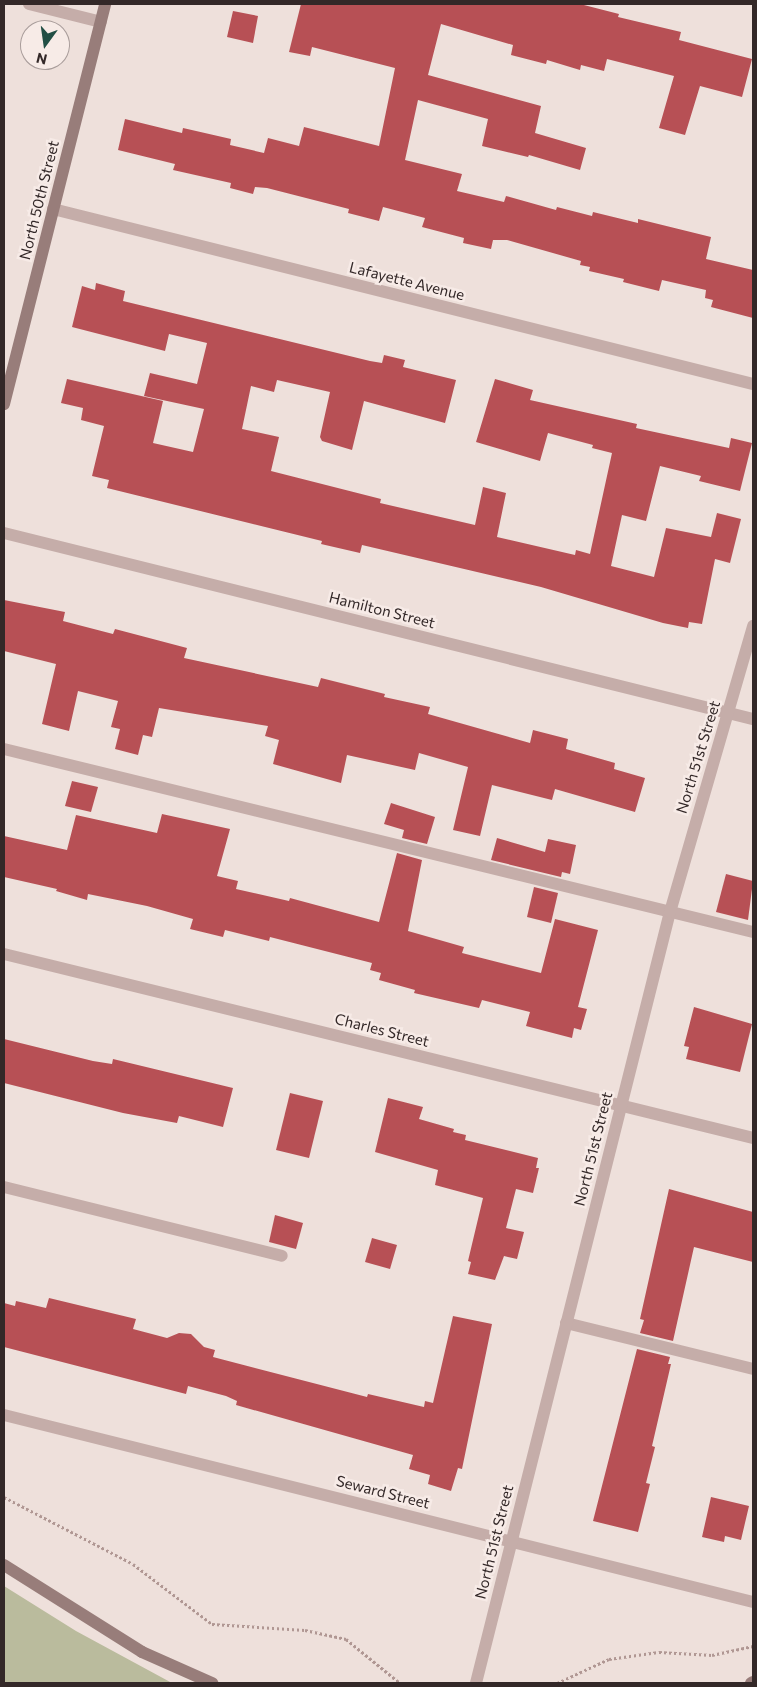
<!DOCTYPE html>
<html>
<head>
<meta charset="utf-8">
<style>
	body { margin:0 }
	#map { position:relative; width:757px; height:1687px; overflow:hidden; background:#eee0db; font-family:Commissioner,sans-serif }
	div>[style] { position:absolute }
	.green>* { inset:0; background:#babb9d }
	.building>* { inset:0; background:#b75055 }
	.path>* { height:3px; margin-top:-1.5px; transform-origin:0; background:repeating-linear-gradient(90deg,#b09793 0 2.5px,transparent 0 5px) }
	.lane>* { height:12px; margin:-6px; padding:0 6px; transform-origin:6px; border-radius:6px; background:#c5ada9 }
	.street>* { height:12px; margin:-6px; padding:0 6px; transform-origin:6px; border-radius:6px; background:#c5ada9 }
	.secondary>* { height:12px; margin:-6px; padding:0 6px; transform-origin:6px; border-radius:6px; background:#987d7a }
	span { translate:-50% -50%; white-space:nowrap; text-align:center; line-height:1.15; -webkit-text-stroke:5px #f7ebe7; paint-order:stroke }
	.street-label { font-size:15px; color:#332828 }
	.frame { position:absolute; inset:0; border:5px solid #332828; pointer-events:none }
	.north { position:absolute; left:20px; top:20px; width:50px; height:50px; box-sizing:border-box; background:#f7ebe7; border:1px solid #a99d9b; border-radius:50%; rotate:194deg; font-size:14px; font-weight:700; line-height:20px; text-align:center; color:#332828 }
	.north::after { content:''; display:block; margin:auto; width:18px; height:22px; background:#224f45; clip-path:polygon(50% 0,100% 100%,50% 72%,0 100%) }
</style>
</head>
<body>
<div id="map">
	<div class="green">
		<div style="clip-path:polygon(4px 1586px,76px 1631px,172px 1683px,4px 1683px)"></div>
	</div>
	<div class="building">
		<div style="clip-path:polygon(301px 4px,580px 4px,619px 14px,618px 17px,681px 32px,679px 40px,752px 59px,742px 97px,700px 86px,685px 135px,659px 128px,674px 76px,607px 59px,604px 71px,581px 65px,580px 70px,547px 60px,546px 64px,511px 55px,513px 45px,441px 24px,428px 75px,541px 106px,535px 133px,586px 148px,580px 170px,529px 155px,528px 157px,482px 146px,488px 119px,418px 100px,405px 160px,462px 174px,457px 191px,504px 202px,506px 196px,556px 210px,557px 207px,592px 216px,593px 212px,638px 223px,638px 219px,711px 237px,706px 259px,753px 270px,753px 318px,711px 307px,713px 300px,705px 298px,706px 290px,662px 280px,659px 291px,623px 282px,624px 279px,589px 271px,590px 267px,580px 265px,581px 261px,507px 240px,493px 240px,491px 249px,463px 243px,464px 238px,422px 227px,425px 218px,383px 207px,379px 221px,348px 213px,349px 209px,267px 188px,255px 187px,253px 194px,230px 188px,231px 183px,173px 170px,175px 164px,118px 150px,125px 119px,182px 133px,183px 128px,231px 139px,230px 145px,264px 153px,268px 138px,299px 146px,304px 127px,379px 146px,395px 68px,312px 47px,310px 56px,289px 52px)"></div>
		<div style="clip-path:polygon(233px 11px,258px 16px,253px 43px,227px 37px)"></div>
		<div style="clip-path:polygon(96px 283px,125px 291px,123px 301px,370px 361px,382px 363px,384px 355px,405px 360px,403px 367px,456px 380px,445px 423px,364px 401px,352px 450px,322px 441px,320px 437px,330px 392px,277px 380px,274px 392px,251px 386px,242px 429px,279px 437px,271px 471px,381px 499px,380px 503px,475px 525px,483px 487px,506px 493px,497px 537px,575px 555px,576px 550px,590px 554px,612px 453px,592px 448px,593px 445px,548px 433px,540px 461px,476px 442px,495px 379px,533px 390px,530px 400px,637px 424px,636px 428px,729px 448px,731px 438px,752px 443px,740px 491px,699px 481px,701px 476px,660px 466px,646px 521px,622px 515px,611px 566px,654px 577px,666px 528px,711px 537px,717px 513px,741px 519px,730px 563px,715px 559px,702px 624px,689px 622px,688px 628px,663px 623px,541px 587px,362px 545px,360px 553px,321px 544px,322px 541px,107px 488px,109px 480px,92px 476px,104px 426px,81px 420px,83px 408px,61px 403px,67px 379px,163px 401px,153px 443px,193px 452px,204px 409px,144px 396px,150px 373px,197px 384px,207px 343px,169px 334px,165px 351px,72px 327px,82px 286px,95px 290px)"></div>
		<div style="clip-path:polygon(4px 600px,65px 612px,63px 621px,113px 634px,115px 629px,187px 648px,184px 658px,318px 687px,321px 678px,385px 694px,384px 697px,430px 707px,428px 714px,530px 743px,533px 730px,568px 739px,566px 749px,615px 763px,614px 769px,645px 778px,635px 812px,555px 789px,552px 800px,492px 785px,480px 836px,453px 830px,468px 767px,419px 753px,415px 770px,347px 755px,341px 783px,273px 764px,279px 740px,265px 736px,268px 726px,159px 708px,152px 737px,143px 735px,138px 755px,115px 749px,120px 729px,111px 727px,118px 701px,78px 691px,69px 731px,42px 724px,56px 664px,4px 651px)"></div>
		<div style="clip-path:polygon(72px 781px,98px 787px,91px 812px,65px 806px)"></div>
		<div style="clip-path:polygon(391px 803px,435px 817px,427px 844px,402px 838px,404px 830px,384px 824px)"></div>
		<div style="clip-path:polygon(162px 814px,230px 829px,217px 876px,238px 881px,236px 889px,289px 901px,290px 898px,379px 922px,397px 853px,422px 860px,408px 931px,464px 947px,462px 953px,541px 973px,555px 919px,598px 930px,578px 1007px,587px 1009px,581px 1030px,574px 1028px,572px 1038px,526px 1026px,530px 1012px,482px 1000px,479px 1008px,414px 993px,415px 990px,379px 980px,381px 973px,370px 970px,372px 963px,270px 937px,269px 941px,225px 930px,223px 937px,190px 929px,193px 919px,147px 906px,88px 894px,87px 900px,56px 891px,57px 889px,4px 877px,4px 836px,67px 850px,76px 815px,157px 833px)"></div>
		<div style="clip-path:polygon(497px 838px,545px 852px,548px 839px,576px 845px,570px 874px,562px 872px,561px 877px,491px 860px)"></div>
		<div style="clip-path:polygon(726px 874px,753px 881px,748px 920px,716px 912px)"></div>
		<div style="clip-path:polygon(534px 887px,558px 893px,551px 923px,527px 917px)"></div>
		<div style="clip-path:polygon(694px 1007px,752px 1024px,740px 1072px,686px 1059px,689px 1047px,684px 1046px)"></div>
		<div style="clip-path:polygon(4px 1039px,93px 1061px,112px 1064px,113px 1059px,233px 1088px,223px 1127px,179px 1116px,177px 1123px,123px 1113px,4px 1083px)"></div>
		<div style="clip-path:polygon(290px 1093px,323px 1101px,309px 1158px,276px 1150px)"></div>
		<div style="clip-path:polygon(388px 1098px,423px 1107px,419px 1119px,454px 1129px,453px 1132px,466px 1135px,465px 1140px,538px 1158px,536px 1168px,539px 1168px,533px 1193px,516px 1189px,506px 1228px,524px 1232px,517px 1259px,504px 1256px,495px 1280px,468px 1274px,471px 1262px,468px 1261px,483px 1198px,435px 1185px,438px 1170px,375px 1152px)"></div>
		<div style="clip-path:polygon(669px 1189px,753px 1212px,753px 1262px,694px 1247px,673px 1341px,640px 1333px,644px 1320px,640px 1319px)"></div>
		<div style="clip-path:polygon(275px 1215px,303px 1223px,296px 1249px,269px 1242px)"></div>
		<div style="clip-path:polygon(372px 1238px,397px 1245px,390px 1269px,365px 1262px)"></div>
		<div style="clip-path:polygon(49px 1298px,136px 1319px,133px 1329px,167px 1338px,179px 1333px,191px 1334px,204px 1347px,215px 1350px,213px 1357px,367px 1397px,368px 1394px,424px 1407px,425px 1401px,433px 1403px,453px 1316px,492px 1324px,462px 1469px,458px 1468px,451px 1491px,428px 1484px,430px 1475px,409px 1469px,413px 1455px,236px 1405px,237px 1401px,226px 1396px,188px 1386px,186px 1394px,4px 1347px,4px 1303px,15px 1306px,16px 1301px,46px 1308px)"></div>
		<div style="clip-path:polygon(637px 1349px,670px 1357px,668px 1364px,671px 1364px,652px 1446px,655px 1447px,646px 1483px,650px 1484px,638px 1532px,593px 1521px)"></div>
		<div style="clip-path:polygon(711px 1497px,749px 1506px,741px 1540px,725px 1536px,724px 1542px,702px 1537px)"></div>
	</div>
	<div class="path">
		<div style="left:4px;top:1497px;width:145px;rotate:27.4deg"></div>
		<div style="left:133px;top:1564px;width:99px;rotate:37.2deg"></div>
		<div style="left:212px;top:1624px;width:93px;rotate:3.7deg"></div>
		<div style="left:305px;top:1630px;width:42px;rotate:12.4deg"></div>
		<div style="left:346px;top:1639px;width:70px;rotate:39.2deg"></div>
		<div style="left:557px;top:1683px;width:57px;rotate:-24.8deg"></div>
		<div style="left:609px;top:1659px;width:50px;rotate:-8deg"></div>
		<div style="left:659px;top:1652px;width:53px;rotate:3.2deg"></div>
		<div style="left:712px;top:1655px;width:42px;rotate:-12.4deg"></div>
	</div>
	<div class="lane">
		<div style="left:4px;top:749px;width:771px;rotate:13.73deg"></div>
		<div style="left:4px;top:1187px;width:286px;rotate:13.9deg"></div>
		<div style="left:566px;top:1323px;width:193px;rotate:13.8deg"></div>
	</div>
	<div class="street">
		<div style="left:29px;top:4px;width:74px;rotate:14deg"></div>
		<div style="left:53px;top:209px;width:722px;rotate:14.04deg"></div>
		<div style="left:4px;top:533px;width:772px;rotate:13.95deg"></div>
		<div style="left:4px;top:954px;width:771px;rotate:13.8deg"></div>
		<div style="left:4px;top:1415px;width:772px;rotate:14.02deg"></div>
		<div style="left:476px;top:1683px;width:795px;rotate:-75.88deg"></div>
		<div style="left:670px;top:912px;width:298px;rotate:-73.8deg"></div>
	</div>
	<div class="secondary">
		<div style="left:4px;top:404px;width:413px;rotate:-75.8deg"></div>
		<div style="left:4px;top:1565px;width:163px;rotate:32.2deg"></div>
		<div style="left:142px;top:1652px;width:77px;rotate:23.9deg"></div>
		<div style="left:751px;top:1683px;width:2px;rotate:-27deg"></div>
	</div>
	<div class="street-label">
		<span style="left:39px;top:200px;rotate:-76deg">North 50th Street</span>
		<span style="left:407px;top:281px;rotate:14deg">Lafayette Avenue</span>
		<span style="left:382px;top:610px;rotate:14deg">Hamilton Street</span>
		<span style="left:698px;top:757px;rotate:-73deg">North 51st Street</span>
		<span style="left:382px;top:1030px;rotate:14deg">Charles Street</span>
		<span style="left:593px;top:1149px;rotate:-76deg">North 51st Street</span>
		<span style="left:383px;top:1492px;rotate:14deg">Seward Street</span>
		<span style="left:494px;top:1542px;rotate:-76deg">North 51st Street</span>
	</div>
	<div class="frame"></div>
	<div class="north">N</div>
</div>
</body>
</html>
